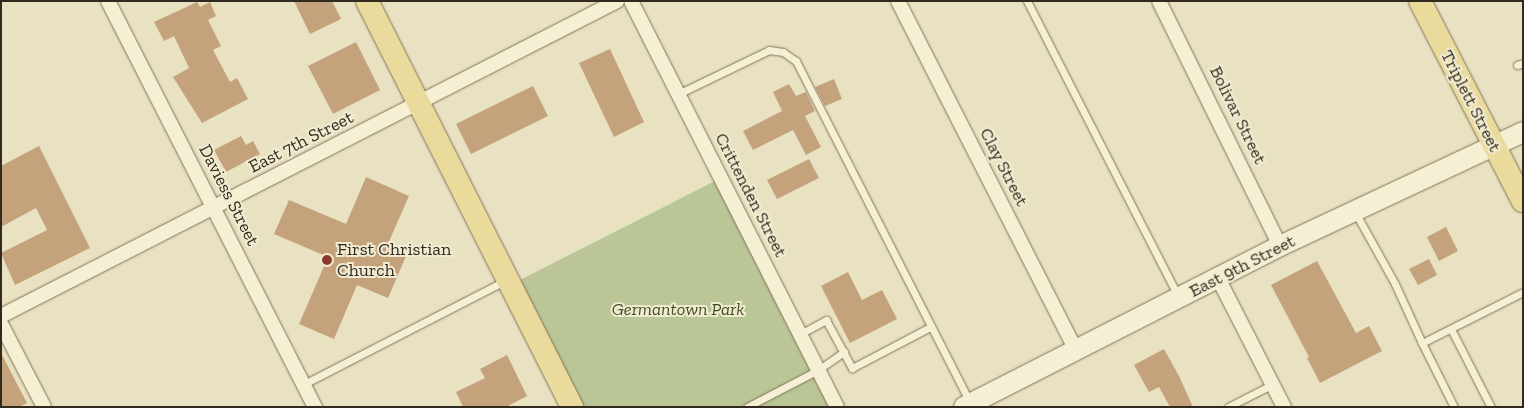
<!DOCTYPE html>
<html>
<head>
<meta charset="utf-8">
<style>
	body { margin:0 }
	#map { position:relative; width:1524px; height:408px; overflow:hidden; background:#e9e2c2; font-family:"Zilla Slab",serif }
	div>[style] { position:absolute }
	.green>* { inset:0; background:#bbc697 }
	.building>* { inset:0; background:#c4a27b }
	.roads { filter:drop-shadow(0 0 1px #81745b) drop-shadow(0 0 1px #81745b) }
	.lane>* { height:7px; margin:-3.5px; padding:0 3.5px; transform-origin:3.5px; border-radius:3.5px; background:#f5efd4 }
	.street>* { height:14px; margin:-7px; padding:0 7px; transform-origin:7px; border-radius:7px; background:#f5efd4 }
	.secondary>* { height:20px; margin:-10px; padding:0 10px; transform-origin:10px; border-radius:10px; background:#f5efd4 }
	.primary>* { height:22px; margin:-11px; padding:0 11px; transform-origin:11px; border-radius:11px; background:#eadb9d }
	.dots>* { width:14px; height:14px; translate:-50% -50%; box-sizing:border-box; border:2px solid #f1ecd1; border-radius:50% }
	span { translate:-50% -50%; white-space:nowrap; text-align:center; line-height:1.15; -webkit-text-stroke:4px #f1ecd1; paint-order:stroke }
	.street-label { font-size:18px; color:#322a1e }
	.poi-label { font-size:18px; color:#322a1e }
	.left { translate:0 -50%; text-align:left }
	.park-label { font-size:18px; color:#3e4d26; font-style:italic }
	.frame { position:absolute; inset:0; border:2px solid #322a1e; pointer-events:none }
</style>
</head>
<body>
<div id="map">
	<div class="green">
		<div style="clip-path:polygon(721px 178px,837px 407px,572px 407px,512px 284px)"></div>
	</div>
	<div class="building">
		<div style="clip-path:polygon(294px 1px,332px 1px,341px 19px,310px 34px)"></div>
		<div style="clip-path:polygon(197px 2px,200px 7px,210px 2px,216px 16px,208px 20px,221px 46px,213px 50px,230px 82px,237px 78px,248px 99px,202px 123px,173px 77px,189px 68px,174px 36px,164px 41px,154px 22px)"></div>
		<div style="clip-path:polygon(356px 42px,380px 90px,333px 114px,308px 66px)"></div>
		<div style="clip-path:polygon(610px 49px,644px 122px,614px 137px,579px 63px)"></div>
		<div style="clip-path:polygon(834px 79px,842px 99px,825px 106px,815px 87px)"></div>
		<div style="clip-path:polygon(789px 84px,796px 96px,806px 92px,815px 111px,805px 116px,821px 147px,806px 155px,793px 130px,753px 150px,743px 131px,782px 111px,773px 92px)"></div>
		<div style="clip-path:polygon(533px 86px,548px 116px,471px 154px,456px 124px)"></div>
		<div style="clip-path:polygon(241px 136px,246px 145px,253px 141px,260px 154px,226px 172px,214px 150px)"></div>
		<div style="clip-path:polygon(39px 146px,90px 248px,15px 285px,1px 253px,47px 230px,36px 208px,1px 227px,1px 166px)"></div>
		<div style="clip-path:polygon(809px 159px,819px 178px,777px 199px,767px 180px)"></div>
		<div style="clip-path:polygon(366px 177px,409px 196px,387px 246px,407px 254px,388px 298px,357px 285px,334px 339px,299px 324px,328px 257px,274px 234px,289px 200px,346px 224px)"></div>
		<div style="clip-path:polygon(1446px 227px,1458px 251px,1439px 261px,1427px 237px)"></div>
		<div style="clip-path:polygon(1429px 259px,1437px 275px,1418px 285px,1409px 269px)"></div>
		<div style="clip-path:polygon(1317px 261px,1356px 333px,1369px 326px,1382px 351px,1320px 383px,1307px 358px,1309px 357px,1271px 285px)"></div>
		<div style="clip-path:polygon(848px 272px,862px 300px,882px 290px,897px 319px,850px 343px,821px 286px)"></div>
		<div style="clip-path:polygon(1164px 349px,1179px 376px,1193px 407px,1170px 407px,1159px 387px,1149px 392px,1134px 365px)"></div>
		<div style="clip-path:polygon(1px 353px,27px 403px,19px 407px,1px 407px)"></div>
		<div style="clip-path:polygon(507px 355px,527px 396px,506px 407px,463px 407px,456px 392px,485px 378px,480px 369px)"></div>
	</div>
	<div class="roads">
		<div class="lane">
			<div style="left:1027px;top:1px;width:331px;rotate:62.9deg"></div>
			<div style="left:1517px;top:65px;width:6px;rotate:-18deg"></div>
			<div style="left:678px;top:94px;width:101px;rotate:-25.8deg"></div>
			<div style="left:769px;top:50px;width:14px;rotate:8deg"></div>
			<div style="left:783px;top:52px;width:16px;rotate:35deg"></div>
			<div style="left:796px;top:61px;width:384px;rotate:63deg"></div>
			<div style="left:1355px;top:212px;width:82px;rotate:60.9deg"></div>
			<div style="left:1395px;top:284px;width:65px;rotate:65.4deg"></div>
			<div style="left:1451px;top:329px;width:88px;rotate:62.9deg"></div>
			<div style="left:800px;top:334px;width:30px;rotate:-28deg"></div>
			<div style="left:826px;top:320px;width:55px;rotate:61.6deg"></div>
			<div style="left:852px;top:368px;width:88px;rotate:-27.7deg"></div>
			<div style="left:304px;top:384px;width:227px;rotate:-27.2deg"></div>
			<div style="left:747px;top:407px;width:80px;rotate:-27.5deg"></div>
			<div style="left:818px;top:370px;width:32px;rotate:-35deg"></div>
			<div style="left:1228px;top:407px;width:51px;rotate:-27.1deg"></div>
			<div style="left:1454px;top:407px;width:72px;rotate:-116.6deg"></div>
			<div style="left:1422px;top:343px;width:113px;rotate:-26.8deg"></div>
		</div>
		<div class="street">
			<div style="left:108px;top:1px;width:456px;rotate:63deg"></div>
			<div style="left:631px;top:1px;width:455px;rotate:63.1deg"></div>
			<div style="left:898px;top:1px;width:393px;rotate:63deg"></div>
			<div style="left:1159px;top:1px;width:273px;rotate:63.7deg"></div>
			<div style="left:1218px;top:278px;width:145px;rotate:62.9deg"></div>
			<div style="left:1px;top:316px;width:692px;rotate:-27.08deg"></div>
			<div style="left:1px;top:324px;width:93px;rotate:62.6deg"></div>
		</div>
		<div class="secondary">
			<div style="left:964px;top:407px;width:355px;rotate:-27deg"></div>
			<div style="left:1280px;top:246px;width:268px;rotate:-25.1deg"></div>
		</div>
		<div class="primary">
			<div style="left:367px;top:1px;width:455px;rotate:63.2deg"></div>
			<div style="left:1420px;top:1px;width:225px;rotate:62.8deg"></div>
		</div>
	</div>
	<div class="dots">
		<div style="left:327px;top:260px;background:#8a3b31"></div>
	</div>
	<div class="street-label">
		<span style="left:1471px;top:101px;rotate:63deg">Triplett Street</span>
		<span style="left:1238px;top:115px;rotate:64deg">Bolivar Street</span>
		<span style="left:301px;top:142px;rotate:-27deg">East 7th Street</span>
		<span style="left:1004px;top:167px;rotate:63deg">Clay Street</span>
		<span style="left:229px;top:195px;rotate:63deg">Daviess Street</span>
		<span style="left:751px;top:195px;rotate:63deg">Crittenden Street</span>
		<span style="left:1242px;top:266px;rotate:-27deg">East 9th Street</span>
	</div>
	<div class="poi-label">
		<span class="left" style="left:337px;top:260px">First Christian<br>Church</span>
	</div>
	<div class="park-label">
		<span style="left:678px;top:309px">Germantown Park</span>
	</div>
	<div class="frame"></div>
</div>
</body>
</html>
